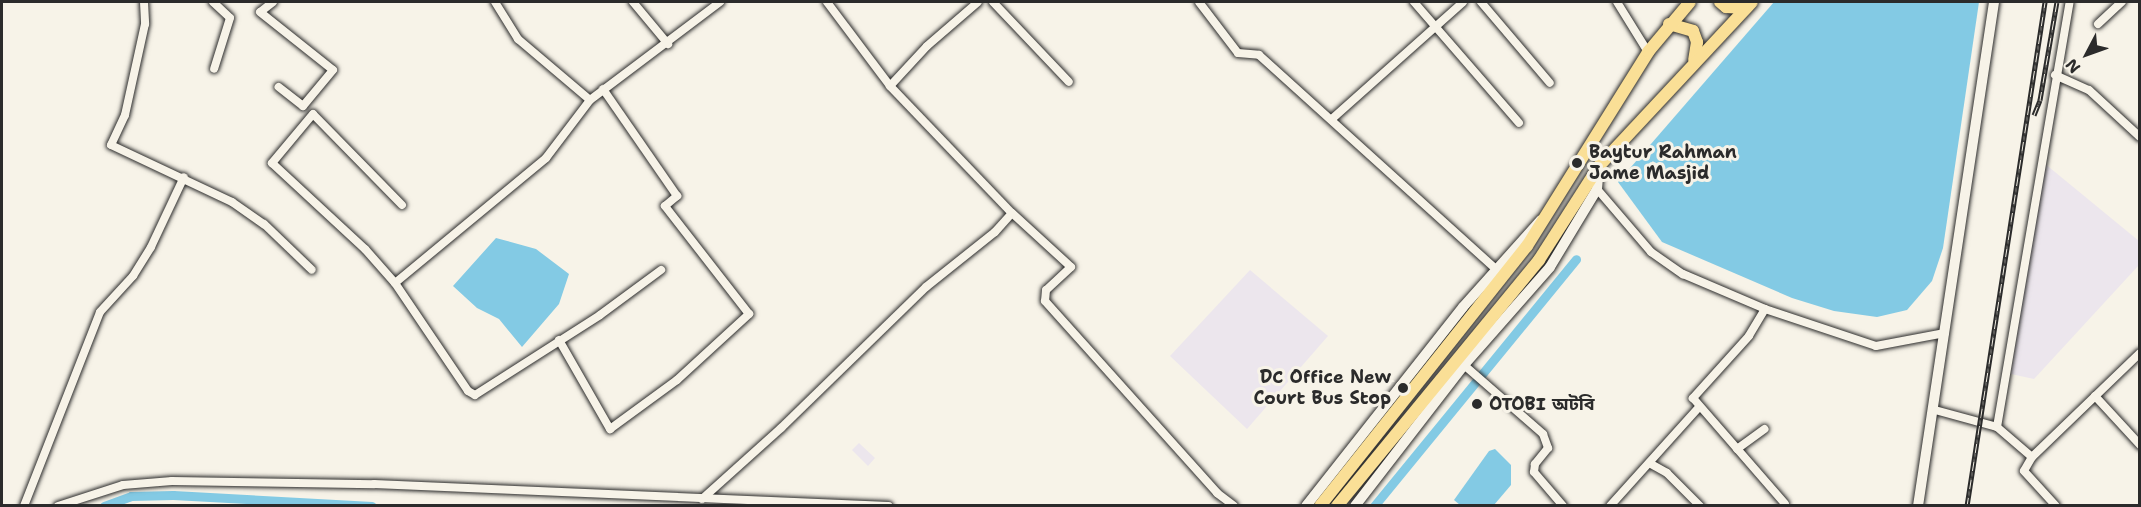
<!DOCTYPE html>
<html>
<head>
<meta charset="utf-8">
<style>
	body { margin:0 }
	#map { position:relative; width:2141px; height:507px; overflow:hidden; background:#f7f3e8; font-family:"Shantell Sans","Noto Sans Bengali",sans-serif }
	div>[style] { position:absolute }
	.built>* { inset:0; background:#ece6ed }
	.water>* { inset:0; background:#83cae4 }
	.canal>* { height:9px; margin:-4.5px; padding:0 4.5px; transform-origin:4.5px; border-radius:4.5px; background:#83cae4 }
	.roads { filter:drop-shadow(0 0 2px #2b2b2b) drop-shadow(0 0 2px #2b2b2b) }
	.street>* { height:8px; margin:-4px; padding:0 4px; transform-origin:4px; border-radius:4px; background:#f7f3e8 }
	.secondary>* { height:10px; margin:-5px; padding:0 5px; transform-origin:5px; border-radius:5px; background:#f7f3e8 }
	.primary>* { height:12px; margin:-6px; padding:0 6px; transform-origin:6px; border-radius:6px; background:#fadf96 }
	.rail>* { height:5px; margin-top:-2.5px; transform-origin:0; background:repeating-linear-gradient(90deg,#f7f3e8 0 9px,#2b2b2b 0 18px); box-sizing:border-box; border-block:2px solid #2b2b2b }
	.dots>* { width:16px; height:16px; translate:-50% -50%; box-sizing:border-box; border:3px solid #f7f3e8; border-radius:50% }
	span { translate:-50% -50%; white-space:nowrap; text-align:center; line-height:1.15; -webkit-text-stroke:6px #f7f3e8; paint-order:stroke }
	.poi-label { font-size:18px; color:#2b2b2b; font-weight:700 }
	.left { translate:0 -50%; text-align:left }
	.right { translate:-100% -50%; text-align:right }
	.frame { position:absolute; inset:0; border:3px solid #2b2b2b; pointer-events:none }
	.north { position:absolute; left:2057px; top:24px; width:60px; height:60px; -webkit-text-stroke:4px #f7f3e8; paint-order:stroke; rotate:229deg; font-size:16px; font-weight:700; line-height:24px; text-align:center; color:#2b2b2b }
	.north::after { content:''; display:block; margin:auto; width:21px; height:27px; background:#2b2b2b; clip-path:polygon(50% 0,100% 100%,50% 72%,0 100%) }
</style>
</head>
<body>
<div id="map">
	<div class="built">
		<div style="clip-path:polygon(2044px 163px,2139px 241px,2139px 265px,2034px 379px,2011px 374px)"></div>
		<div style="clip-path:polygon(1250px 270px,1328px 336px,1247px 429px,1170px 356px)"></div>
		<div style="clip-path:polygon(859px 443px,875px 458px,868px 466px,852px 450px)"></div>
	</div>
	<div class="water">
		<div style="clip-path:polygon(1774px 2px,1979px 2px,1943px 248px,1932px 281px,1907px 310px,1877px 317px,1834px 311px,1792px 298px,1662px 242px,1618px 182px)"></div>
		<div style="clip-path:polygon(496px 238px,536px 249px,569px 274px,559px 304px,522px 347px,499px 319px,477px 308px,453px 286px)"></div>
		<div style="clip-path:polygon(1495px 449px,1511px 465px,1511px 485px,1494px 505px,1460px 505px,1454px 500px,1489px 451px)"></div>
	</div>
	<div class="canal">
		<div style="left:104px;top:506px;width:29px;rotate:-20deg"></div>
		<div style="left:131px;top:496px;width:42px;rotate:-1.4deg"></div>
		<div style="left:173px;top:495px;width:199px;rotate:3.2deg"></div>
		<div style="left:1374px;top:506px;width:319px;rotate:-50.7deg"></div>
	</div>
	<div class="roads">
		<div class="street">
			<div style="left:144px;top:2px;width:22px;rotate:87deg"></div>
			<div style="left:145px;top:24px;width:93px;rotate:102.4deg"></div>
			<div style="left:125px;top:115px;width:33px;rotate:115deg"></div>
			<div style="left:111px;top:145px;width:134px;rotate:25.2deg"></div>
			<div style="left:232px;top:202px;width:39px;rotate:35deg"></div>
			<div style="left:264px;top:224px;width:66px;rotate:43.8deg"></div>
			<div style="left:213px;top:2px;width:23px;rotate:43deg"></div>
			<div style="left:230px;top:18px;width:53px;rotate:107.4deg"></div>
			<div style="left:273px;top:2px;width:16px;rotate:142deg"></div>
			<div style="left:260px;top:12px;width:93px;rotate:38.5deg"></div>
			<div style="left:333px;top:70px;width:47px;rotate:129.8deg"></div>
			<div style="left:303px;top:106px;width:31px;rotate:-142deg"></div>
			<div style="left:495px;top:2px;width:44px;rotate:58.1deg"></div>
			<div style="left:518px;top:39px;width:94px;rotate:40.3deg"></div>
			<div style="left:590px;top:100px;width:163px;rotate:-37deg"></div>
			<div style="left:633px;top:2px;width:55px;rotate:50.2deg"></div>
			<div style="left:827px;top:2px;width:105px;rotate:53.1deg"></div>
			<div style="left:890px;top:86px;width:176px;rotate:46.2deg"></div>
			<div style="left:1012px;top:213px;width:80px;rotate:42.5deg"></div>
			<div style="left:1071px;top:267px;width:34px;rotate:137deg"></div>
			<div style="left:1046px;top:290px;width:11px;rotate:95deg"></div>
			<div style="left:1045px;top:301px;width:258px;rotate:48.1deg"></div>
			<div style="left:1217px;top:493px;width:21px;rotate:37deg"></div>
			<div style="left:993px;top:2px;width:110px;rotate:46.5deg"></div>
			<div style="left:1199px;top:2px;width:64px;rotate:52.6deg"></div>
			<div style="left:1238px;top:53px;width:21px;rotate:5deg"></div>
			<div style="left:1259px;top:55px;width:321px;rotate:42.1deg"></div>
			<div style="left:1414px;top:2px;width:160px;rotate:49deg"></div>
			<div style="left:1481px;top:2px;width:106px;rotate:49.6deg"></div>
			<div style="left:1617px;top:2px;width:59px;rotate:58.2deg"></div>
			<div style="left:2098px;top:24px;width:33px;rotate:-43deg"></div>
			<div style="left:2055px;top:75px;width:37px;rotate:24deg"></div>
			<div style="left:2089px;top:90px;width:69px;rotate:42.7deg"></div>
			<div style="left:890px;top:86px;width:54px;rotate:-47.2deg"></div>
			<div style="left:927px;top:46px;width:67px;rotate:-40.8deg"></div>
			<div style="left:1333px;top:118px;width:174px;rotate:-41.7deg"></div>
			<div style="left:1597px;top:189px;width:83px;rotate:49.4deg"></div>
			<div style="left:1651px;top:252px;width:39px;rotate:35deg"></div>
			<div style="left:1683px;top:274px;width:89px;rotate:23.1deg"></div>
			<div style="left:1765px;top:309px;width:117px;rotate:18.4deg"></div>
			<div style="left:1876px;top:346px;width:70px;rotate:-10.7deg"></div>
			<div style="left:402px;top:205px;width:127px;rotate:-134.4deg"></div>
			<div style="left:313px;top:114px;width:64px;rotate:129.9deg"></div>
			<div style="left:272px;top:163px;width:127px;rotate:42.8deg"></div>
			<div style="left:365px;top:249px;width:45px;rotate:48.6deg"></div>
			<div style="left:395px;top:283px;width:196px;rotate:-39.6deg"></div>
			<div style="left:546px;top:158px;width:73px;rotate:-52.8deg"></div>
			<div style="left:395px;top:283px;width:130px;rotate:55.9deg"></div>
			<div style="left:468px;top:391px;width:8px;rotate:30deg"></div>
			<div style="left:475px;top:395px;width:148px;rotate:-32.6deg"></div>
			<div style="left:600px;top:315px;width:76px;rotate:-36.4deg"></div>
			<div style="left:1765px;top:309px;width:31px;rotate:121deg"></div>
			<div style="left:1749px;top:336px;width:84px;rotate:132.1deg"></div>
			<div style="left:1693px;top:398px;width:140px;rotate:49deg"></div>
			<div style="left:559px;top:340px;width:103px;rotate:60.2deg"></div>
			<div style="left:610px;top:429px;width:83px;rotate:-36.2deg"></div>
			<div style="left:677px;top:380px;width:98px;rotate:-42.5deg"></div>
			<div style="left:749px;top:314px;width:137px;rotate:-127.9deg"></div>
			<div style="left:665px;top:206px;width:16px;rotate:-40deg"></div>
			<div style="left:677px;top:196px;width:130px;rotate:-124.7deg"></div>
			<div style="left:1464px;top:365px;width:105px;rotate:41.1deg"></div>
			<div style="left:1543px;top:434px;width:15px;rotate:70deg"></div>
			<div style="left:1548px;top:448px;width:21px;rotate:129deg"></div>
			<div style="left:1535px;top:464px;width:8px;rotate:97deg"></div>
			<div style="left:1534px;top:472px;width:45px;rotate:49.5deg"></div>
			<div style="left:2095px;top:396px;width:67px;rotate:47.4deg"></div>
			<div style="left:1935px;top:410px;width:64px;rotate:15.3deg"></div>
			<div style="left:1997px;top:427px;width:46px;rotate:40.6deg"></div>
			<div style="left:2032px;top:457px;width:150px;rotate:-43.9deg"></div>
			<div style="left:1997px;top:427px;width:431px;rotate:-80.3deg"></div>
			<div style="left:1737px;top:449px;width:34px;rotate:-36deg"></div>
			<div style="left:2032px;top:457px;width:16px;rotate:120deg"></div>
			<div style="left:2024px;top:471px;width:47px;rotate:47.6deg"></div>
			<div style="left:1651px;top:464px;width:18px;rotate:29deg"></div>
			<div style="left:1667px;top:473px;width:47px;rotate:45deg"></div>
			<div style="left:702px;top:499px;width:106px;rotate:-41.9deg"></div>
			<div style="left:781px;top:428px;width:202px;rotate:-44.2deg"></div>
			<div style="left:926px;top:287px;width:88px;rotate:-38.6deg"></div>
			<div style="left:995px;top:232px;width:25px;rotate:-48deg"></div>
			<div style="left:24px;top:506px;width:208px;rotate:-68.6deg"></div>
			<div style="left:100px;top:312px;width:49px;rotate:-47.5deg"></div>
			<div style="left:133px;top:276px;width:34px;rotate:-58deg"></div>
			<div style="left:151px;top:247px;width:77px;rotate:-64.8deg"></div>
			<div style="left:58px;top:506px;width:68px;rotate:-17.9deg"></div>
			<div style="left:123px;top:485px;width:49px;rotate:-4.7deg"></div>
			<div style="left:172px;top:481px;width:202px;rotate:0.9deg"></div>
			<div style="left:374px;top:484px;width:515px;rotate:2.45deg"></div>
			<div style="left:1610px;top:506px;width:133px;rotate:-48deg"></div>
		</div>
		<div class="secondary">
			<div style="left:1306px;top:506px;width:253px;rotate:-51.7deg"></div>
			<div style="left:1463px;top:307px;width:117px;rotate:-48.1deg"></div>
			<div style="left:1355px;top:506px;width:178px;rotate:-52.3deg"></div>
			<div style="left:1464px;top:365px;width:130px;rotate:-48.7deg"></div>
			<div style="left:1550px;top:267px;width:91px;rotate:-58.9deg"></div>
			<div style="left:1597px;top:189px;width:22px;rotate:-85deg"></div>
			<div style="left:1918px;top:506px;width:510px;rotate:-81.42deg"></div>
		</div>
		<div class="primary">
			<div style="left:1720px;top:2px;width:8px;rotate:40deg"></div>
			<div style="left:1726px;top:7px;width:19px;rotate:3deg"></div>
			<div style="left:1669px;top:24px;width:25px;rotate:16deg"></div>
			<div style="left:1693px;top:31px;width:12px;rotate:70deg"></div>
			<div style="left:1697px;top:42px;width:18px;rotate:99deg"></div>
			<div style="left:1320px;top:506px;width:332px;rotate:-51.5deg"></div>
			<div style="left:1527px;top:246px;width:229px;rotate:-58deg"></div>
			<div style="left:1648px;top:52px;width:65px;rotate:-50deg"></div>
			<div style="left:1337px;top:506px;width:318px;rotate:-50.6deg"></div>
			<div style="left:1539px;top:260px;width:112px;rotate:-57.4deg"></div>
			<div style="left:1599px;top:166px;width:224px;rotate:-47deg"></div>
		</div>
	</div>
	<div class="rail">
		<div style="left:2034px;top:115px;width:16px;rotate:-68deg"></div>
		<div style="left:2040px;top:100px;width:99px;rotate:-80.2deg"></div>
		<div style="left:1967px;top:506px;width:510px;rotate:-81.2deg"></div>
	</div>
	<div class="dots">
		<div style="left:1577px;top:163px;background:#2b2b2b"></div>
		<div style="left:1403px;top:388px;background:#2b2b2b"></div>
		<div style="left:1477px;top:404px;background:#2b2b2b"></div>
	</div>
	<div class="poi-label">
		<span class="left" style="left:1589px;top:163px">Baytur Rahman<br>Jame Masjid</span>
		<span class="right" style="left:1391px;top:388px">DC Office New<br>Court Bus Stop</span>
		<span class="left" style="left:1489px;top:404px">OTOBI অটবি</span>
	</div>
	<div class="frame"></div>
	<div class="north">N</div>
</div>
</body>
</html>
